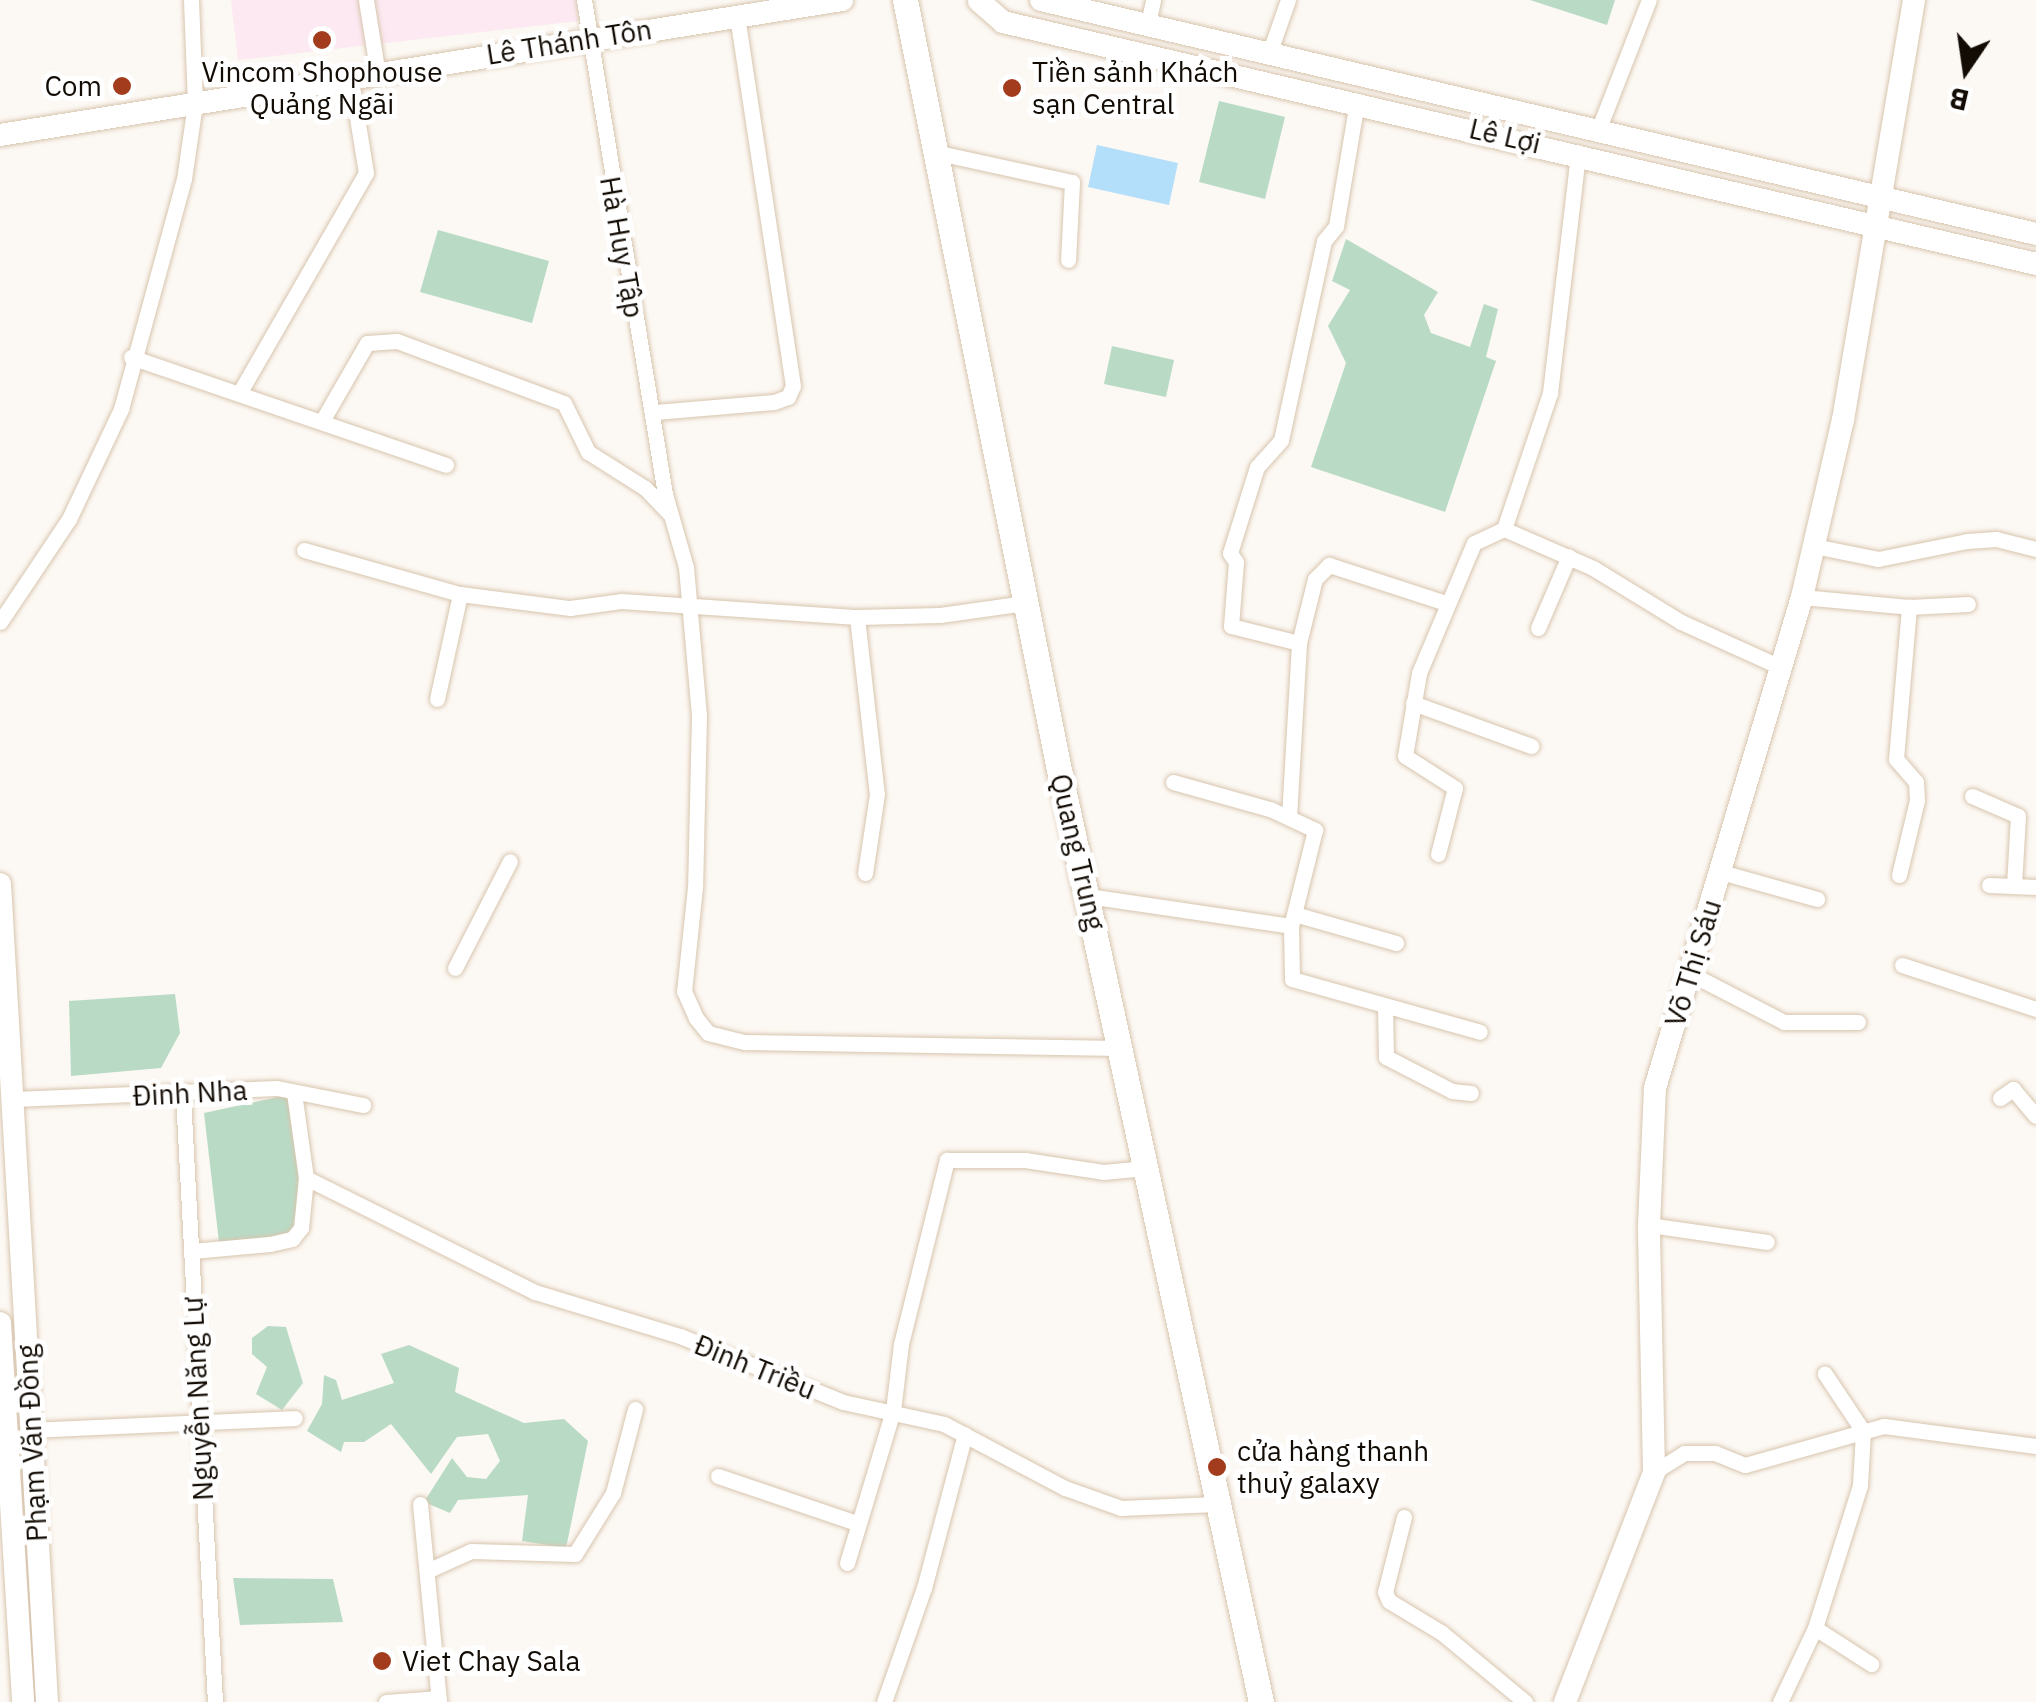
<!DOCTYPE html>
<html>
<head>
<meta charset="utf-8">
<style>
	body { margin:0 }
	#map { position:relative; width:2036px; height:1702px; overflow:hidden; background:#fcf8f3; font-family:"IBM Plex Sans",sans-serif }
	div>[style] { position:absolute }
	.commercial>* { inset:0; background:#fce9f2 }
	.green>* { inset:0; background:#b9dbc6 }
	.water>* { inset:0; background:#b4dffb }
	.roads { filter:drop-shadow(0 0 2px #d8c5ae) drop-shadow(0 0 2px #d8c5ae) }
	.street>* { height:15px; margin:-7.5px; padding:0 7.5px; transform-origin:7.5px; border-radius:7.5px; background:#fff }
	.secondary>* { height:22px; margin:-11px; padding:0 11px; transform-origin:11px; border-radius:11px; background:#fff }
	.primary>* { height:25px; margin:-12.5px; padding:0 12.5px; transform-origin:12.5px; border-radius:12.5px; background:#fff }
	.dots>* { width:28px; height:28px; translate:-50% -50%; box-sizing:border-box; border:5px solid #fff; border-radius:50% }
	span { translate:-50% -50%; white-space:nowrap; text-align:center; line-height:1.15; -webkit-text-stroke:10px #fff; paint-order:stroke }
	.street-label { font-size:28px; color:#130c05 }
	.poi-label { font-size:28px; color:#130c05 }
	.left { translate:0 -50%; text-align:left }
	.right { translate:-100% -50%; text-align:right }
	.north { position:absolute; left:1916px; top:20px; width:100px; height:100px; -webkit-text-stroke:8px #fff; paint-order:stroke; rotate:193deg; font-size:28px; font-weight:700; line-height:40px; text-align:center; color:#130c05 }
	.north::after { content:''; display:block; margin:auto; width:35px; height:45px; background:#130c05; clip-path:polygon(50% 0,100% 100%,50% 72%,0 100%) }
</style>
</head>
<body>
<div id="map">
	<div class="commercial">
		<div style="clip-path:polygon(231px 0,577px 0,578px 21px,238px 60px)"></div>
	</div>
	<div class="green">
		<div style="clip-path:polygon(1530px 0,1615px 0,1607px 25px)"></div>
		<div style="clip-path:polygon(1219px 101px,1285px 117px,1265px 199px,1199px 182px)"></div>
		<div style="clip-path:polygon(438px 230px,549px 261px,532px 323px,420px 292px)"></div>
		<div style="clip-path:polygon(1346px 239px,1438px 292px,1424px 315px,1431px 333px,1470px 347px,1484px 304px,1498px 309px,1486px 357px,1496px 361px,1445px 512px,1311px 467px,1346px 363px,1328px 326px,1350px 290px,1332px 281px)"></div>
		<div style="clip-path:polygon(1112px 346px,1174px 360px,1166px 397px,1104px 384px)"></div>
		<div style="clip-path:polygon(175px 994px,180px 1033px,161px 1068px,71px 1076px,69px 1001px)"></div>
		<div style="clip-path:polygon(296px 1093px,305px 1233px,219px 1242px,204px 1113px)"></div>
		<div style="clip-path:polygon(268px 1326px,286px 1327px,303px 1383px,282px 1410px,256px 1394px,267px 1367px,252px 1354px,252px 1338px)"></div>
		<div style="clip-path:polygon(409px 1345px,459px 1368px,455px 1392px,524px 1423px,564px 1419px,588px 1441px,566px 1548px,522px 1541px,528px 1495px,458px 1500px,450px 1513px,424px 1502px,452px 1458px,467px 1477px,486px 1479px,500px 1461px,488px 1434px,457px 1437px,431px 1474px,391px 1424px,364px 1442px,344px 1442px,341px 1452px,307px 1431px,322px 1404px,324px 1375px,336px 1380px,342px 1400px,394px 1383px,381px 1354px)"></div>
		<div style="clip-path:polygon(233px 1578px,333px 1579px,343px 1622px,240px 1625px)"></div>
	</div>
	<div class="water">
		<div style="clip-path:polygon(1097px 145px,1178px 163px,1169px 205px,1088px 187px)"></div>
	</div>
	<div class="roads">
		<div class="street">
			<div style="left:366px;top:0;width:76px;rotate:80.9deg"></div>
			<div style="left:584px;top:0;width:501px;rotate:80.69deg"></div>
			<div style="left:665px;top:494px;width:76px;rotate:74deg"></div>
			<div style="left:686px;top:567px;width:149px;rotate:85deg"></div>
			<div style="left:699px;top:715px;width:172px;rotate:91.3deg"></div>
			<div style="left:695px;top:887px;width:105px;rotate:96deg"></div>
			<div style="left:684px;top:991px;width:30px;rotate:66deg"></div>
			<div style="left:696px;top:1018px;width:19px;rotate:51deg"></div>
			<div style="left:708px;top:1033px;width:38px;rotate:14deg"></div>
			<div style="left:745px;top:1042px;width:376px;rotate:0.9deg"></div>
			<div style="left:1148px;top:24px;width:25px;rotate:-78deg"></div>
			<div style="left:1270px;top:51px;width:54px;rotate:-70.6deg"></div>
			<div style="left:1599px;top:128px;width:137px;rotate:-68.7deg"></div>
			<div style="left:934px;top:152px;width:141px;rotate:12.3deg"></div>
			<div style="left:1072px;top:182px;width:78px;rotate:92.9deg"></div>
			<div style="left:131px;top:357px;width:333px;rotate:18.9deg"></div>
			<div style="left:240px;top:392px;width:253px;rotate:-60.1deg"></div>
			<div style="left:366px;top:173px;width:94px;rotate:-99.2deg"></div>
			<div style="left:655px;top:412px;width:119px;rotate:-4.8deg"></div>
			<div style="left:774px;top:402px;width:15px;rotate:-20deg"></div>
			<div style="left:788px;top:397px;width:12px;rotate:-66deg"></div>
			<div style="left:793px;top:386px;width:373px;rotate:-98.6deg"></div>
			<div style="left:322px;top:421px;width:90px;rotate:-60deg"></div>
			<div style="left:367px;top:343px;width:30px;rotate:-4deg"></div>
			<div style="left:397px;top:341px;width:178px;rotate:20.4deg"></div>
			<div style="left:564px;top:403px;width:55px;rotate:63.9deg"></div>
			<div style="left:588px;top:452px;width:67px;rotate:32.3deg"></div>
			<div style="left:645px;top:488px;width:35px;rotate:46deg"></div>
			<div style="left:1504px;top:529px;width:97px;rotate:23.7deg"></div>
			<div style="left:1593px;top:568px;width:103px;rotate:31.5deg"></div>
			<div style="left:1681px;top:622px;width:109px;rotate:24.4deg"></div>
			<div style="left:1814px;top:546px;width:65px;rotate:11.5deg"></div>
			<div style="left:1878px;top:559px;width:91px;rotate:-11.4deg"></div>
			<div style="left:1967px;top:541px;width:29px;rotate:-4deg"></div>
			<div style="left:1996px;top:539px;width:41px;rotate:14deg"></div>
			<div style="left:304px;top:550px;width:162px;rotate:15.8deg"></div>
			<div style="left:460px;top:594px;width:111px;rotate:7.3deg"></div>
			<div style="left:570px;top:608px;width:51px;rotate:-7.8deg"></div>
			<div style="left:621px;top:601px;width:237px;rotate:3.9deg"></div>
			<div style="left:857px;top:617px;width:83px;rotate:-1.4deg"></div>
			<div style="left:940px;top:615px;width:86px;rotate:-8deg"></div>
			<div style="left:1802px;top:597px;width:107px;rotate:5.3deg"></div>
			<div style="left:1909px;top:607px;width:59px;rotate:-2.9deg"></div>
			<div style="left:857px;top:617px;width:178px;rotate:83.6deg"></div>
			<div style="left:877px;top:794px;width:80px;rotate:98.6deg"></div>
			<div style="left:0;top:622px;width:124px;rotate:-56.2deg"></div>
			<div style="left:69px;top:519px;width:122px;rotate:-64.7deg"></div>
			<div style="left:121px;top:409px;width:238px;rotate:-74.7deg"></div>
			<div style="left:184px;top:179px;width:76px;rotate:-81.7deg"></div>
			<div style="left:195px;top:104px;width:104px;rotate:-92.2deg"></div>
			<div style="left:1538px;top:628px;width:78px;rotate:-66.7deg"></div>
			<div style="left:1299px;top:643px;width:70px;rotate:-166deg"></div>
			<div style="left:1231px;top:626px;width:64px;rotate:-85.5deg"></div>
			<div style="left:1236px;top:562px;width:11px;rotate:-124deg"></div>
			<div style="left:1230px;top:553px;width:90px;rotate:-72.6deg"></div>
			<div style="left:1257px;top:467px;width:36px;rotate:-48deg"></div>
			<div style="left:1281px;top:440px;width:204px;rotate:-77.8deg"></div>
			<div style="left:1324px;top:241px;width:19px;rotate:-51deg"></div>
			<div style="left:1336px;top:226px;width:126px;rotate:-80.4deg"></div>
			<div style="left:437px;top:699px;width:107px;rotate:-77.6deg"></div>
			<div style="left:1413px;top:703px;width:126px;rotate:20deg"></div>
			<div style="left:1173px;top:782px;width:101px;rotate:15.6deg"></div>
			<div style="left:1270px;top:809px;width:50px;rotate:25deg"></div>
			<div style="left:1315px;top:830px;width:99px;rotate:104deg"></div>
			<div style="left:1291px;top:926px;width:53px;rotate:88.9deg"></div>
			<div style="left:1292px;top:979px;width:195px;rotate:15.7deg"></div>
			<div style="left:1972px;top:796px;width:50px;rotate:23.5deg"></div>
			<div style="left:2018px;top:816px;width:69px;rotate:93.3deg"></div>
			<div style="left:1289px;top:817px;width:174px;rotate:-86.7deg"></div>
			<div style="left:1299px;top:643px;width:66px;rotate:-76deg"></div>
			<div style="left:1315px;top:579px;width:20px;rotate:-45deg"></div>
			<div style="left:1329px;top:565px;width:123px;rotate:18deg"></div>
			<div style="left:1438px;top:854px;width:68px;rotate:-75.6deg"></div>
			<div style="left:1455px;top:788px;width:59px;rotate:-147.4deg"></div>
			<div style="left:1405px;top:756px;width:84px;rotate:-80.4deg"></div>
			<div style="left:1419px;top:673px;width:141px;rotate:-67.1deg"></div>
			<div style="left:1474px;top:543px;width:33px;rotate:-25deg"></div>
			<div style="left:1504px;top:529px;width:144px;rotate:-71.3deg"></div>
			<div style="left:1550px;top:393px;width:242px;rotate:-83.3deg"></div>
			<div style="left:1721px;top:872px;width:100px;rotate:15.7deg"></div>
			<div style="left:1899px;top:875px;width:77px;rotate:-76.5deg"></div>
			<div style="left:1917px;top:800px;width:18px;rotate:-93deg"></div>
			<div style="left:1916px;top:782px;width:30px;rotate:-131deg"></div>
			<div style="left:1896px;top:759px;width:153px;rotate:-85.1deg"></div>
			<div style="left:1989px;top:885px;width:47px;rotate:2.4deg"></div>
			<div style="left:1088px;top:896px;width:205px;rotate:8.4deg"></div>
			<div style="left:1298px;top:915px;width:102px;rotate:15.9deg"></div>
			<div style="left:1902px;top:965px;width:141px;rotate:18.2deg"></div>
			<div style="left:455px;top:968px;width:120px;rotate:-62.8deg"></div>
			<div style="left:1691px;top:974px;width:105px;rotate:27.3deg"></div>
			<div style="left:1784px;top:1022px;width:74px"></div>
			<div style="left:1385px;top:1006px;width:51px;rotate:88.9deg"></div>
			<div style="left:1386px;top:1057px;width:74px;rotate:27.3deg"></div>
			<div style="left:1452px;top:1091px;width:19px;rotate:6deg"></div>
			<div style="left:183px;top:1096px;width:607px;rotate:86.98deg"></div>
			<div style="left:2000px;top:1098px;width:16px;rotate:-35deg"></div>
			<div style="left:2013px;top:1089px;width:35px;rotate:50deg"></div>
			<div style="left:14px;top:1099px;width:263px;rotate:-2.4deg"></div>
			<div style="left:277px;top:1088px;width:88px;rotate:11.2deg"></div>
			<div style="left:306px;top:1178px;width:256px;rotate:26.5deg"></div>
			<div style="left:535px;top:1292px;width:152px;rotate:16.9deg"></div>
			<div style="left:680px;top:1336px;width:176px;rotate:22deg"></div>
			<div style="left:843px;top:1402px;width:103px;rotate:12.3deg"></div>
			<div style="left:944px;top:1424px;width:137px;rotate:27.9deg"></div>
			<div style="left:1065px;top:1488px;width:59px;rotate:19.7deg"></div>
			<div style="left:1121px;top:1508px;width:95px;rotate:-2.4deg"></div>
			<div style="left:1649px;top:1225px;width:119px;rotate:8.2deg"></div>
			<div style="left:192px;top:1251px;width:78px;rotate:-5.1deg"></div>
			<div style="left:270px;top:1244px;width:23px;rotate:-13deg"></div>
			<div style="left:292px;top:1239px;width:14px;rotate:-51deg"></div>
			<div style="left:301px;top:1228px;width:50px;rotate:-84.3deg"></div>
			<div style="left:306px;top:1178px;width:86px;rotate:-98deg"></div>
			<div style="left:31px;top:1430px;width:264px;rotate:-2.6deg"></div>
			<div style="left:1654px;top:1472px;width:36px;rotate:-32deg"></div>
			<div style="left:1684px;top:1453px;width:31px"></div>
			<div style="left:1715px;top:1453px;width:32px;rotate:22deg"></div>
			<div style="left:1745px;top:1465px;width:144px;rotate:-15.7deg"></div>
			<div style="left:1884px;top:1426px;width:153px;rotate:7.5deg"></div>
			<div style="left:718px;top:1476px;width:147px;rotate:18.7deg"></div>
			<div style="left:420px;top:1504px;width:199px;rotate:84.5deg"></div>
			<div style="left:1404px;top:1517px;width:77px;rotate:104.2deg"></div>
			<div style="left:1385px;top:1592px;width:10px;rotate:66deg"></div>
			<div style="left:1389px;top:1601px;width:62px;rotate:31.1deg"></div>
			<div style="left:1442px;top:1633px;width:108px;rotate:39.7deg"></div>
			<div style="left:847px;top:1563px;width:159px;rotate:-73.2deg"></div>
			<div style="left:893px;top:1411px;width:67px;rotate:-83.2deg"></div>
			<div style="left:901px;top:1344px;width:190px;rotate:-76deg"></div>
			<div style="left:947px;top:1160px;width:78px"></div>
			<div style="left:1025px;top:1160px;width:79px;rotate:8.7deg"></div>
			<div style="left:1103px;top:1172px;width:43px;rotate:-5.3deg"></div>
			<div style="left:427px;top:1571px;width:48px;rotate:-24.4deg"></div>
			<div style="left:471px;top:1551px;width:104px;rotate:1.7deg"></div>
			<div style="left:575px;top:1554px;width:72px;rotate:-58.1deg"></div>
			<div style="left:613px;top:1493px;width:87px;rotate:-75.3deg"></div>
			<div style="left:1815px;top:1628px;width:67px;rotate:32.7deg"></div>
			<div style="left:386px;top:1702px;width:53px;rotate:-4.3deg"></div>
			<div style="left:884px;top:1702px;width:121px;rotate:-70.7deg"></div>
			<div style="left:924px;top:1588px;width:159px;rotate:-75.1deg"></div>
			<div style="left:1780px;top:1702px;width:82px;rotate:-64.7deg"></div>
			<div style="left:1815px;top:1628px;width:150px;rotate:-72.5deg"></div>
			<div style="left:1860px;top:1485px;width:54px;rotate:-86.8deg"></div>
			<div style="left:1863px;top:1431px;width:69px;rotate:-123.7deg"></div>
		</div>
		<div class="secondary">
			<div style="left:1041px;top:0;width:1022px;rotate:13.23deg"></div>
			<div style="left:979px;top:1px;width:32px;rotate:41deg"></div>
			<div style="left:1003px;top:22px;width:1061px;rotate:13.18deg"></div>
			<div style="left:0;top:135px;width:853px;rotate:-9.11deg"></div>
			<div style="left:0;top:884px;width:819px;rotate:86.71deg"></div>
			<div style="left:0;top:1323px;width:380px;rotate:86.5deg"></div>
			<div style="left:1565px;top:1702px;width:247px;rotate:-68.8deg"></div>
			<div style="left:1654px;top:1472px;width:247px;rotate:-91.2deg"></div>
			<div style="left:1649px;top:1225px;width:137px;rotate:-87.5deg"></div>
			<div style="left:1655px;top:1088px;width:513px;rotate:-73.33deg"></div>
			<div style="left:1802px;top:597px;width:182px;rotate:-77deg"></div>
			<div style="left:1843px;top:420px;width:426px;rotate:-80.4deg"></div>
		</div>
		<div class="primary">
			<div style="left:905px;top:0;width:785px;rotate:78.69deg"></div>
			<div style="left:1059px;top:770px;width:954px;rotate:77.77deg"></div>
		</div>
	</div>
	<div class="dots">
		<div style="left:322px;top:40px;background:#a33c1c"></div>
		<div style="left:122px;top:86px;background:#a33c1c"></div>
		<div style="left:1012px;top:88px;background:#a33c1c"></div>
		<div style="left:1217px;top:1467px;background:#a33c1c"></div>
		<div style="left:382px;top:1661px;background:#a33c1c"></div>
	</div>
	<div class="street-label">
		<span style="left:569px;top:42px;rotate:-9deg">Lê Thánh Tôn</span>
		<span style="left:1505px;top:136px;rotate:13deg">Lê Lợi</span>
		<span style="left:622px;top:247px;rotate:80deg">Hà Huy Tập</span>
		<span style="left:1078px;top:852px;rotate:77deg">Quang Trung</span>
		<span style="left:1693px;top:963px;rotate:-73deg">Võ Thị Sáu</span>
		<span style="left:190px;top:1093px;rotate:-3deg">Đinh Nha</span>
		<span style="left:755px;top:1367px;rotate:22deg">Đinh Triều</span>
		<span style="left:198px;top:1399px;rotate:-93deg">Nguyễn Năng Lự</span>
		<span style="left:32px;top:1443px;rotate:-93deg">Phạm Văn Đồng</span>
	</div>
	<div class="poi-label">
		<span style="left:322px;top:88px">Vincom Shophouse<br>Quảng Ngãi</span>
		<span class="left" style="left:1032px;top:88px">Tiền sảnh Khách<br>sạn Central</span>
		<span class="right" style="left:102px;top:86px">Com</span>
		<span class="left" style="left:1237px;top:1467px">cửa hàng thanh<br>thuỷ galaxy</span>
		<span class="left" style="left:402px;top:1661px">Viet Chay Sala</span>
	</div>
	<div class="north">B</div>
</div>
</body>
</html>
